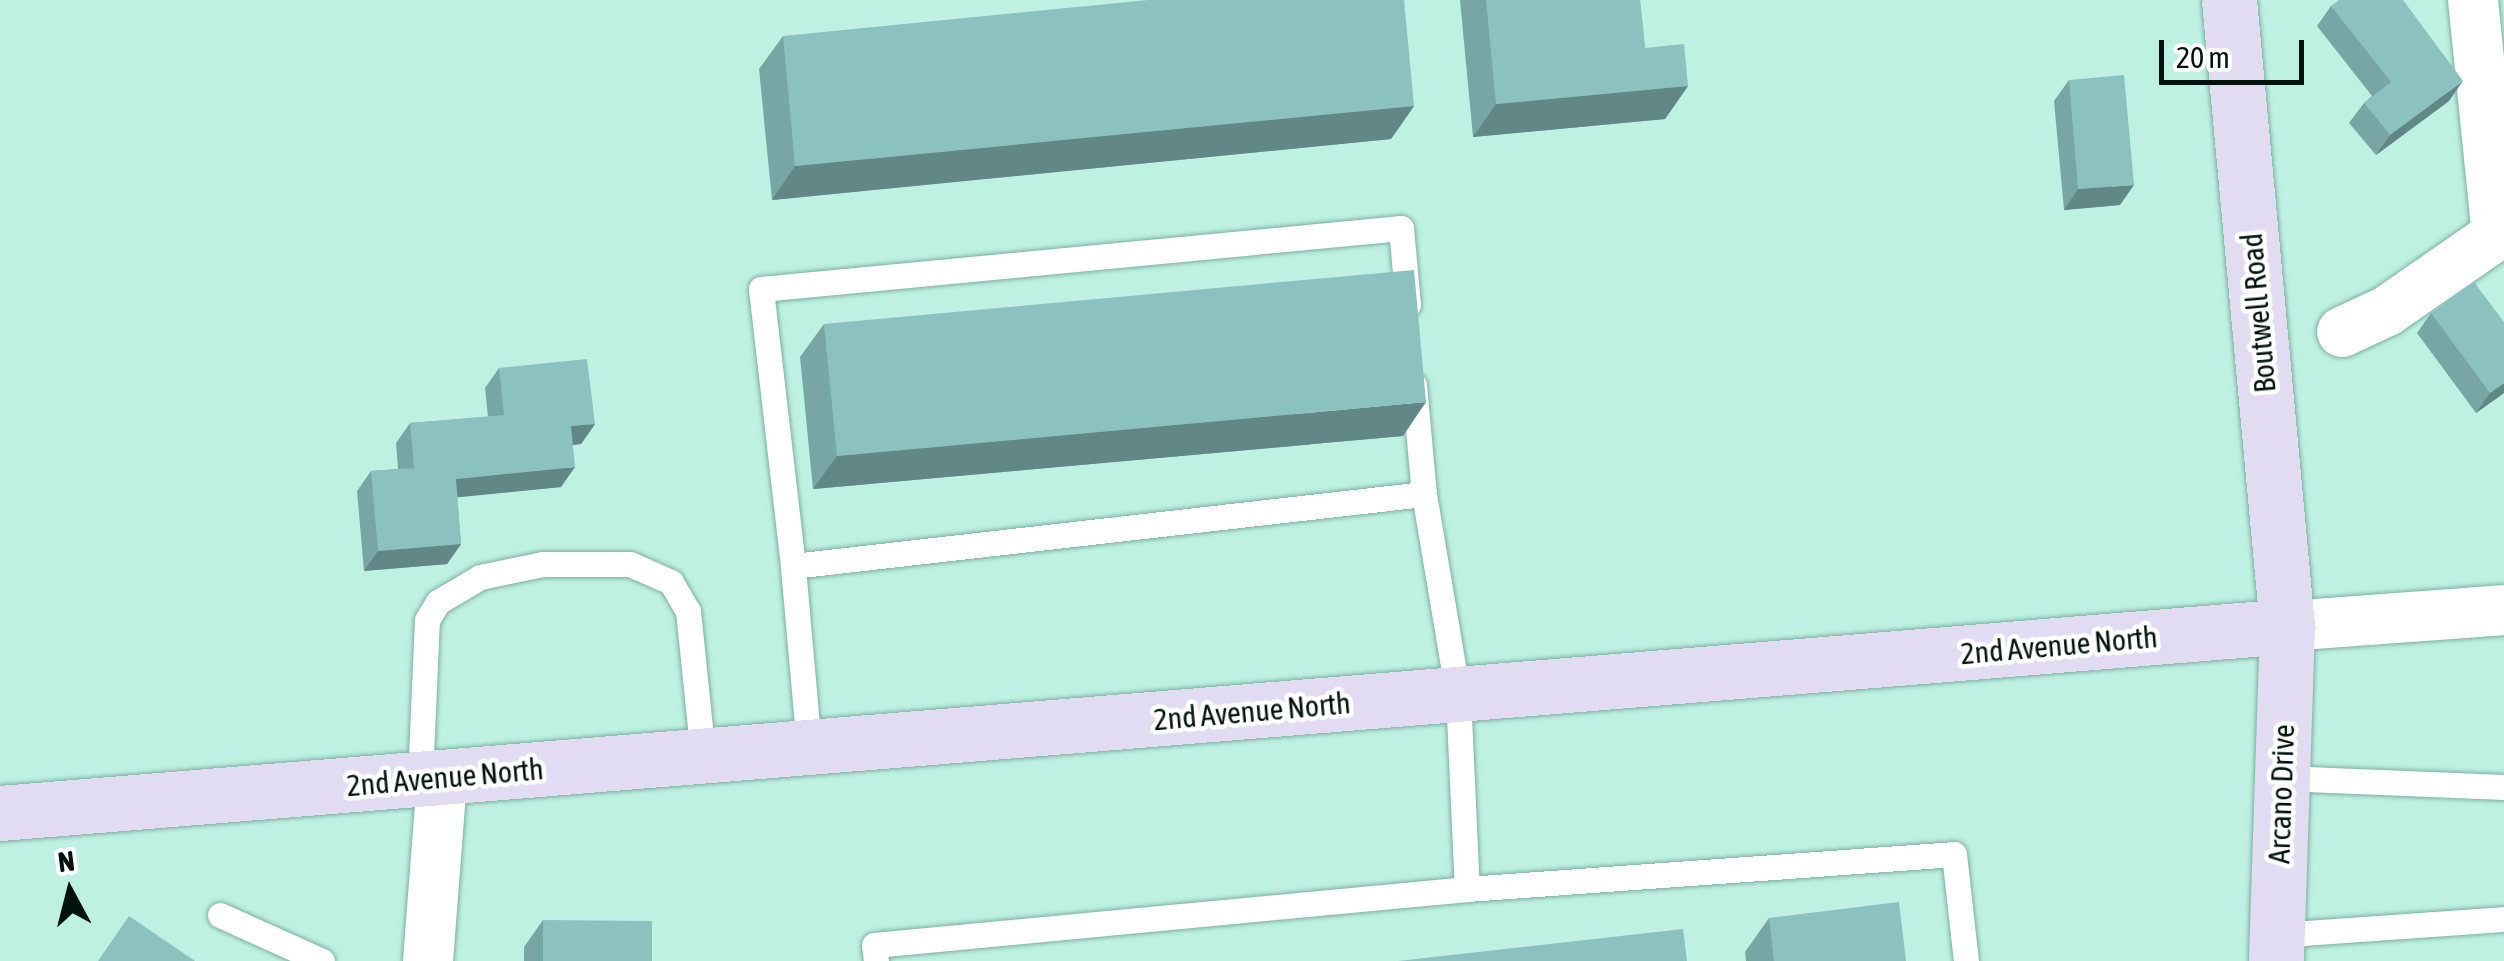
<!DOCTYPE html>
<html>
<head>
<meta charset="utf-8">
<style>
	body { margin:0 }
	#map { position:relative; width:2504px; height:961px; overflow:hidden; background:#bef1e1; font-family:"Asap Condensed",sans-serif }
	div>[style] { position:absolute }
	.roads { filter:drop-shadow(0 0 2px #7eafa0) drop-shadow(0 0 2px #7eafa0) }
	.lane>* { height:25px; margin:-12.5px; padding:0 12.5px; transform-origin:12.5px; border-radius:12.5px; background:#fff }
	.street>* { height:50px; margin:-25px; padding:0 25px; transform-origin:25px; border-radius:25px; background:#fff }
	.secondary>* { height:55px; margin:-27.5px; padding:0 27.5px; transform-origin:27.5px; border-radius:27.5px; background:#e1dcf2 }
	.wall>* { inset:0; background:#78a6a4 }
	.shaded-wall>* { inset:0; background:#618786 }
	.building>* { inset:0; background:#8bc1bf }
	span { translate:-50% -50%; white-space:nowrap; text-align:center; line-height:1.15; -webkit-text-stroke:9px #fff; paint-order:stroke }
	.street-label { font-size:30px; color:#01110c }
	.north { position:absolute; left:20px; top:841px; width:100px; height:100px; -webkit-text-stroke:8px #fff; paint-order:stroke; rotate:353deg; font-size:28px; font-weight:700; line-height:40px; text-align:center; color:#01110c }
	.north::after { content:''; display:block; margin:auto; width:35px; height:45px; background:#01110c; clip-path:polygon(50% 0,100% 100%,50% 72%,0 100%) }
	.scale { position:absolute; left:2159px; top:40px; width:145px; height:45px; box-sizing:border-box; border:5px solid #01110c; border-top:0; padding-left:12px; font-size:30px; line-height:35px; white-space:nowrap; color:#01110c; -webkit-text-stroke:8px #fff; paint-order:stroke }
</style>
</head>
<body>
<div id="map">
	<div class="roads">
		<div class="lane">
			<div style="left:1414px;top:385px;width:109px;rotate:84.8deg"></div>
			<div style="left:793px;top:566px;width:279px;rotate:-96.6deg"></div>
			<div style="left:761px;top:289px;width:643px;rotate:-5.44deg"></div>
			<div style="left:1401px;top:228px;width:77px;rotate:84.8deg"></div>
			<div style="left:809px;top:747px;width:182px;rotate:-95.1deg"></div>
			<div style="left:793px;top:566px;width:635px;rotate:-6.51deg"></div>
			<div style="left:1424px;top:494px;width:203px;rotate:80.4deg"></div>
			<div style="left:1458px;top:694px;width:195px;rotate:87.4deg"></div>
			<div style="left:2282px;top:778px;width:222px;rotate:2.3deg"></div>
			<div style="left:420px;top:779px;width:159px;rotate:-87.5deg"></div>
			<div style="left:427px;top:620px;width:21px;rotate:-59deg"></div>
			<div style="left:438px;top:602px;width:49px;rotate:-30.8deg"></div>
			<div style="left:480px;top:577px;width:64px;rotate:-11.7deg"></div>
			<div style="left:543px;top:564px;width:87px"></div>
			<div style="left:630px;top:564px;width:45px;rotate:23.7deg"></div>
			<div style="left:671px;top:582px;width:34px;rotate:60deg"></div>
			<div style="left:688px;top:611px;width:146px;rotate:84.1deg"></div>
			<div style="left:220px;top:915px;width:112px;rotate:24.3deg"></div>
			<div style="left:2276px;top:935px;width:229px;rotate:-4deg"></div>
			<div style="left:876px;top:961px;width:16px;rotate:-97deg"></div>
			<div style="left:874px;top:945px;width:596px;rotate:-5.39deg"></div>
			<div style="left:1467px;top:889px;width:488px;rotate:-4.1deg"></div>
			<div style="left:1954px;top:854px;width:108px;rotate:83.6deg"></div>
		</div>
		<div class="street">
			<div style="left:2473px;top:0;width:237px;rotate:84.2deg"></div>
			<div style="left:2342px;top:332px;width:50px;rotate:-25deg"></div>
			<div style="left:2387px;top:311px;width:142px;rotate:-34.7deg"></div>
			<div style="left:2287px;top:626px;width:218px;rotate:-4.2deg"></div>
			<div style="left:428px;top:961px;width:185px;rotate:-85.6deg"></div>
		</div>
		<div class="secondary">
			<div style="left:2229px;top:0;width:629px;rotate:84.71deg"></div>
			<div style="left:2287px;top:626px;width:335px;rotate:91.9deg"></div>
			<div style="left:0;top:813px;width:2295px;rotate:-4.67deg"></div>
		</div>
	</div>
	<div class="wall">
		<div style="clip-path:polygon(1460px 0,1640px 0,1645px 48px,1688px 86px,1665px 119px,1473px 137px)"></div>
		<div style="clip-path:polygon(2406px 4px,2449px 101px,2376px 155px,2349px 123px,2364px 103px,2372px 96px,2317px 26px,2331px 6px)"></div>
		<div style="clip-path:polygon(783px 36px,1414px 106px,1391px 139px,772px 200px,759px 69px)"></div>
		<div style="clip-path:polygon(2069px 80px,2120px 205px,2064px 210px,2054px 101px)"></div>
		<div style="clip-path:polygon(2431px 313px,2504px 393px,2476px 413px,2417px 333px)"></div>
		<div style="clip-path:polygon(824px 324px,1403px 436px,813px 489px,800px 357px)"></div>
		<div style="clip-path:polygon(499px 368px,595px 424px,581px 444px,573px 445px,561px 487px,457px 497px,461px 544px,447px 564px,364px 571px,357px 491px,371px 471px,398px 469px,396px 443px,410px 423px,488px 417px,485px 388px)"></div>
		<div style="clip-path:polygon(1769px 918px,1906px 961px,1746px 961px,1745px 952px)"></div>
		<div style="clip-path:polygon(543px 920px,652px 961px,524px 961px,524px 947px)"></div>
	</div>
	<div class="shaded-wall">
		<div style="clip-path:polygon(2463px 81px,2449px 101px,2376px 155px,2390px 135px)"></div>
		<div style="clip-path:polygon(1688px 86px,1665px 119px,1473px 137px,1496px 104px)"></div>
		<div style="clip-path:polygon(1414px 106px,1391px 139px,772px 200px,795px 166px)"></div>
		<div style="clip-path:polygon(2134px 185px,2120px 205px,2064px 210px,2078px 189px)"></div>
		<div style="clip-path:polygon(2504px 383px,2504px 393px,2476px 413px,2490px 393px)"></div>
		<div style="clip-path:polygon(1426px 402px,1403px 436px,813px 489px,837px 456px)"></div>
		<div style="clip-path:polygon(595px 424px,581px 444px,557px 446px,571px 426px)"></div>
		<div style="clip-path:polygon(575px 467px,561px 487px,441px 499px,456px 479px)"></div>
		<div style="clip-path:polygon(461px 544px,447px 564px,364px 571px,378px 551px)"></div>
	</div>
	<div class="building">
		<div style="clip-path:polygon(1148px 0,1404px 0,1414px 106px,795px 166px,783px 36px)"></div>
		<div style="clip-path:polygon(1486px 0,1640px 0,1645px 48px,1684px 44px,1688px 86px,1496px 104px)"></div>
		<div style="clip-path:polygon(2339px 0,2403px 0,2463px 81px,2390px 135px,2364px 103px,2391px 82px,2331px 6px)"></div>
		<div style="clip-path:polygon(2124px 75px,2134px 185px,2078px 189px,2069px 80px)"></div>
		<div style="clip-path:polygon(1414px 270px,1426px 402px,837px 456px,824px 324px)"></div>
		<div style="clip-path:polygon(2474px 282px,2504px 322px,2504px 383px,2490px 393px,2431px 313px)"></div>
		<div style="clip-path:polygon(587px 359px,595px 424px,571px 426px,575px 467px,456px 479px,461px 544px,378px 551px,371px 471px,414px 468px,410px 423px,504px 415px,499px 368px)"></div>
		<div style="clip-path:polygon(1899px 902px,1906px 961px,1774px 961px,1769px 918px)"></div>
		<div style="clip-path:polygon(129px 916px,195px 961px,98px 961px)"></div>
		<div style="clip-path:polygon(543px 920px,652px 921px,652px 961px,543px 961px)"></div>
		<div style="clip-path:polygon(1683px 929px,1687px 961px,1398px 961px)"></div>
	</div>
	<div class="street-label">
		<span style="left:2258px;top:313px;rotate:-95deg">Boutwell Road</span>
		<span style="left:2059px;top:645px;rotate:-5deg">2nd Avenue North</span>
		<span style="left:1252px;top:711px;rotate:-5deg">2nd Avenue North</span>
		<span style="left:445px;top:777px;rotate:-5deg">2nd Avenue North</span>
		<span style="left:2281px;top:794px;rotate:-88deg">Arcano Drive</span>
	</div>
	<div class="north">N</div>
	<div class="scale">20 m</div>
</div>
</body>
</html>
